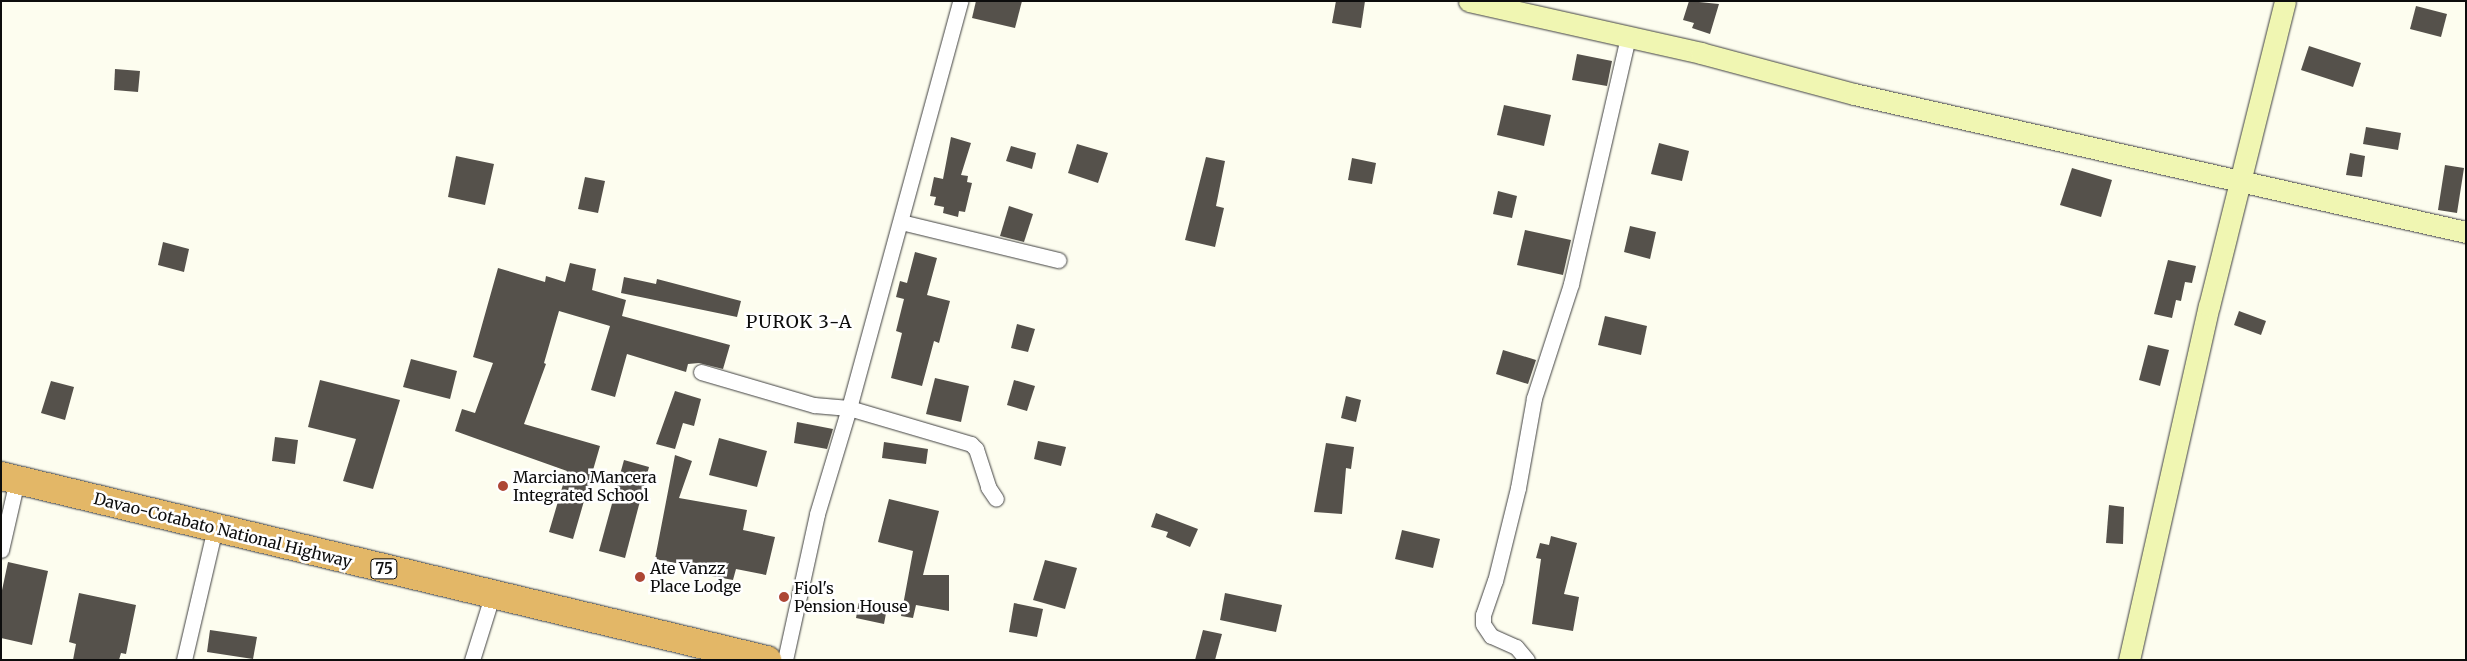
<!DOCTYPE html>
<html>
<head>
<meta charset="utf-8">
<style>
	body { margin:0 }
	#map { position:relative; width:2467px; height:661px; overflow:hidden; background:#fdfdef; font-family:Merriweather,serif }
	div>[style] { position:absolute }
	.building>* { inset:0; background:#55514b }
	.roads { filter:drop-shadow(0 0 1px #404040) drop-shadow(0 0 1px #404040) }
	.street>* { height:15px; margin:-7.5px; padding:0 7.5px; transform-origin:7.5px; border-radius:7.5px; background:#fff }
	.secondary>* { height:21px; margin:-10.5px; padding:0 10.5px; transform-origin:10.5px; border-radius:10.5px; background:#f0f6b2 }
	.highway>* { height:28px; margin:-14px; padding:0 14px; transform-origin:14px; border-radius:14px; background:#e3b767 }
	.dots>* { width:14px; height:14px; translate:-50% -50%; box-sizing:border-box; border:2px solid #fff; border-radius:50% }
	span { translate:-50% -50%; white-space:nowrap; text-align:center; line-height:1.15; -webkit-text-stroke:5px #fff; paint-order:stroke }
	.shield-label span { padding:1px 4px; background:#fff; border:1px solid; border-radius:4px; -webkit-text-stroke-width:0 }
	.shield-label { font-size:15px; color:#0d0d0d; font-weight:700 }
	.poi-label { font-size:16px; color:#0d0d0d }
	.left { translate:0 -50%; text-align:left }
	.street-label { font-size:16px; color:#0d0d0d }
	.neighbourhood-label { font-size:18px; color:#0d0d0d; letter-spacing:1px }
	.frame { position:absolute; inset:0; border:2px solid #0d0d0d; pointer-events:none }
</style>
</head>
<body>
<div id="map">
	<div class="building">
		<div style="clip-path:polygon(976px 1px,1022px 1px,1015px 28px,972px 18px)"></div>
		<div style="clip-path:polygon(1336px 1px,1365px 1px,1361px 28px,1332px 23px)"></div>
		<div style="clip-path:polygon(1689px 1px,1719px 4px,1710px 34px,1692px 28px,1694px 23px,1683px 20px)"></div>
		<div style="clip-path:polygon(2416px 6px,2447px 14px,2441px 37px,2410px 29px)"></div>
		<div style="clip-path:polygon(2309px 46px,2361px 63px,2353px 87px,2301px 70px)"></div>
		<div style="clip-path:polygon(1577px 54px,1612px 61px,1607px 86px,1572px 80px)"></div>
		<div style="clip-path:polygon(115px 69px,140px 71px,138px 92px,114px 90px)"></div>
		<div style="clip-path:polygon(1504px 105px,1551px 115px,1544px 146px,1497px 135px)"></div>
		<div style="clip-path:polygon(2366px 127px,2401px 133px,2398px 150px,2363px 144px)"></div>
		<div style="clip-path:polygon(951px 137px,971px 143px,961px 175px,968px 176px,967px 182px,972px 183px,965px 212px,959px 211px,958px 217px,943px 213px,944px 207px,934px 205px,936px 197px,930px 196px,934px 177px,943px 179px)"></div>
		<div style="clip-path:polygon(1659px 143px,1689px 151px,1682px 181px,1651px 174px)"></div>
		<div style="clip-path:polygon(1077px 144px,1108px 153px,1098px 183px,1068px 173px)"></div>
		<div style="clip-path:polygon(1011px 146px,1036px 153px,1032px 169px,1006px 161px)"></div>
		<div style="clip-path:polygon(2350px 153px,2365px 156px,2362px 177px,2346px 175px)"></div>
		<div style="clip-path:polygon(456px 156px,494px 164px,485px 205px,448px 197px)"></div>
		<div style="clip-path:polygon(1206px 157px,1225px 161px,1216px 206px,1224px 208px,1215px 247px,1185px 240px)"></div>
		<div style="clip-path:polygon(1352px 158px,1376px 163px,1372px 184px,1348px 180px)"></div>
		<div style="clip-path:polygon(2445px 165px,2464px 168px,2457px 213px,2438px 210px)"></div>
		<div style="clip-path:polygon(2072px 168px,2112px 180px,2101px 217px,2060px 205px)"></div>
		<div style="clip-path:polygon(585px 177px,605px 181px,598px 213px,578px 209px)"></div>
		<div style="clip-path:polygon(1498px 191px,1517px 196px,1512px 218px,1493px 214px)"></div>
		<div style="clip-path:polygon(1009px 206px,1033px 214px,1024px 242px,1000px 236px)"></div>
		<div style="clip-path:polygon(1630px 226px,1656px 232px,1650px 259px,1624px 252px)"></div>
		<div style="clip-path:polygon(1525px 230px,1571px 240px,1563px 275px,1517px 265px)"></div>
		<div style="clip-path:polygon(163px 242px,189px 249px,184px 272px,158px 265px)"></div>
		<div style="clip-path:polygon(915px 252px,937px 258px,927px 295px,950px 301px,939px 343px,934px 341px,922px 386px,891px 378px,902px 333px,896px 331px,904px 299px,896px 297px,900px 281px,907px 283px)"></div>
		<div style="clip-path:polygon(2168px 260px,2196px 266px,2192px 283px,2185px 282px,2181px 301px,2176px 300px,2172px 318px,2154px 314px)"></div>
		<div style="clip-path:polygon(570px 263px,596px 269px,592px 290px,626px 300px,622px 316px,730px 345px,723px 369px,699px 363px,688px 364px,686px 372px,627px 354px,615px 397px,591px 390px,610px 326px,559px 311px,544px 363px,546px 364px,524px 424px,600px 446px,573px 539px,549px 532px,567px 471px,455px 431px,462px 409px,475px 413px,493px 363px,473px 357px,498px 268px,545px 282px,546px 276px,565px 282px)"></div>
		<div style="clip-path:polygon(624px 277px,656px 284px,657px 279px,741px 301px,737px 317px,621px 293px)"></div>
		<div style="clip-path:polygon(2239px 311px,2266px 321px,2261px 335px,2234px 325px)"></div>
		<div style="clip-path:polygon(1605px 316px,1647px 326px,1641px 355px,1598px 345px)"></div>
		<div style="clip-path:polygon(1017px 324px,1035px 329px,1028px 352px,1011px 348px)"></div>
		<div style="clip-path:polygon(2148px 345px,2169px 350px,2160px 386px,2139px 380px)"></div>
		<div style="clip-path:polygon(1503px 350px,1536px 360px,1528px 384px,1496px 374px)"></div>
		<div style="clip-path:polygon(411px 359px,457px 371px,450px 399px,403px 387px)"></div>
		<div style="clip-path:polygon(935px 378px,969px 386px,961px 422px,926px 414px)"></div>
		<div style="clip-path:polygon(320px 380px,400px 400px,373px 489px,343px 481px,356px 439px,308px 427px)"></div>
		<div style="clip-path:polygon(1014px 380px,1035px 386px,1027px 411px,1007px 405px)"></div>
		<div style="clip-path:polygon(51px 381px,74px 387px,65px 420px,41px 413px)"></div>
		<div style="clip-path:polygon(675px 391px,701px 399px,694px 426px,683px 423px,675px 449px,656px 444px)"></div>
		<div style="clip-path:polygon(1346px 396px,1361px 400px,1356px 422px,1341px 418px)"></div>
		<div style="clip-path:polygon(797px 422px,833px 429px,827px 449px,794px 443px)"></div>
		<div style="clip-path:polygon(275px 437px,298px 440px,295px 464px,272px 461px)"></div>
		<div style="clip-path:polygon(719px 438px,767px 451px,757px 487px,709px 475px)"></div>
		<div style="clip-path:polygon(1038px 441px,1066px 447px,1061px 466px,1034px 459px)"></div>
		<div style="clip-path:polygon(884px 442px,928px 449px,926px 464px,882px 458px)"></div>
		<div style="clip-path:polygon(1326px 443px,1354px 447px,1351px 469px,1346px 468px,1342px 514px,1314px 512px)"></div>
		<div style="clip-path:polygon(675px 455px,692px 461px,679px 498px,747px 510px,743px 530px,775px 537px,766px 575px,736px 569px,733px 580px,690px 572px,691px 566px,655px 559px)"></div>
		<div style="clip-path:polygon(624px 460px,649px 467px,625px 558px,599px 551px)"></div>
		<div style="clip-path:polygon(889px 499px,939px 511px,923px 575px,949px 575px,949px 611px,916px 605px,913px 618px,901px 616px,913px 551px,878px 542px)"></div>
		<div style="clip-path:polygon(2109px 505px,2124px 507px,2123px 544px,2106px 543px)"></div>
		<div style="clip-path:polygon(1156px 513px,1198px 529px,1190px 547px,1166px 537px,1168px 532px,1151px 527px)"></div>
		<div style="clip-path:polygon(1402px 530px,1440px 539px,1433px 568px,1395px 559px)"></div>
		<div style="clip-path:polygon(1551px 536px,1577px 543px,1564px 594px,1579px 597px,1573px 631px,1532px 624px,1541px 559px,1536px 558px,1540px 543px,1549px 545px)"></div>
		<div style="clip-path:polygon(1045px 560px,1077px 568px,1065px 609px,1033px 600px)"></div>
		<div style="clip-path:polygon(8px 562px,48px 571px,32px 645px,1px 638px,1px 595px)"></div>
		<div style="clip-path:polygon(79px 593px,136px 605px,126px 654px,121px 653px,119px 660px,73px 660px,76px 644px,69px 642px)"></div>
		<div style="clip-path:polygon(1225px 593px,1282px 605px,1276px 632px,1220px 620px)"></div>
		<div style="clip-path:polygon(859px 601px,887px 608px,884px 624px,856px 618px)"></div>
		<div style="clip-path:polygon(1014px 603px,1043px 609px,1037px 637px,1009px 632px)"></div>
		<div style="clip-path:polygon(210px 630px,257px 637px,253px 659px,207px 652px)"></div>
		<div style="clip-path:polygon(1203px 630px,1222px 634px,1215px 660px,1195px 660px)"></div>
	</div>
	<div class="roads">
		<div class="street">
			<div style="left:901px;top:222px;width:162px;rotate:13.6deg"></div>
			<div style="left:701px;top:372px;width:118px;rotate:16.3deg"></div>
			<div style="left:814px;top:405px;width:35px;rotate:5deg"></div>
			<div style="left:849px;top:408px;width:422px;rotate:-74.7deg"></div>
			<div style="left:1px;top:550px;width:72px;rotate:-77.1deg"></div>
			<div style="left:184px;top:660px;width:136px;rotate:-76.8deg"></div>
			<div style="left:472px;top:660px;width:67px;rotate:-72.6deg"></div>
			<div style="left:785px;top:660px;width:149px;rotate:-77.6deg"></div>
			<div style="left:817px;top:514px;width:111px;rotate:-73.2deg"></div>
			<div style="left:849px;top:408px;width:127px;rotate:16.4deg"></div>
			<div style="left:971px;top:444px;width:7px;rotate:45deg"></div>
			<div style="left:976px;top:449px;width:40px;rotate:72deg"></div>
			<div style="left:988px;top:487px;width:14px;rotate:56deg"></div>
			<div style="left:1527px;top:660px;width:17px;rotate:-130deg"></div>
			<div style="left:1516px;top:647px;width:27px;rotate:-156deg"></div>
			<div style="left:1491px;top:636px;width:14px;rotate:-124deg"></div>
			<div style="left:1483px;top:624px;width:9px;rotate:-90deg"></div>
			<div style="left:1483px;top:615px;width:36px;rotate:-71deg"></div>
			<div style="left:1495px;top:581px;width:96px;rotate:-76.1deg"></div>
			<div style="left:1518px;top:488px;width:91px;rotate:-79.9deg"></div>
			<div style="left:1534px;top:398px;width:120px;rotate:-72deg"></div>
			<div style="left:1571px;top:284px;width:253px;rotate:-77deg"></div>
		</div>
		<div class="secondary">
			<div style="left:1469px;top:1px;width:238px;rotate:12.6deg"></div>
			<div style="left:1701px;top:53px;width:158px;rotate:15deg"></div>
			<div style="left:1854px;top:94px;width:627px;rotate:12.71deg"></div>
			<div style="left:2129px;top:660px;width:363px;rotate:-77.3deg"></div>
			<div style="left:2209px;top:306px;width:314px;rotate:-76deg"></div>
		</div>
		<div class="highway">
			<div style="left:1px;top:476px;width:788px;rotate:13.51deg"></div>
		</div>
	</div>
	<div class="dots">
		<div style="left:503px;top:486px;background:#ad4635"></div>
		<div style="left:640px;top:577px;background:#ad4635"></div>
		<div style="left:784px;top:597px;background:#ad4635"></div>
	</div>
	<div class="shield-label">
		<span style="left:384px;top:569px">75</span>
	</div>
	<div class="poi-label">
		<span class="left" style="left:513px;top:486px">Marciano Mancera<br>Integrated School</span>
		<span class="left" style="left:650px;top:577px">Ate Vanzz<br>Place Lodge</span>
		<span class="left" style="left:794px;top:597px">Fiol's<br>Pension House</span>
	</div>
	<div class="street-label">
		<span style="left:223px;top:530px;rotate:14deg">Davao-Cotabato National Highway</span>
	</div>
	<div class="neighbourhood-label">
		<span style="left:799px;top:322px">PUROK 3-A</span>
	</div>
	<div class="frame"></div>
</div>
</body>
</html>
